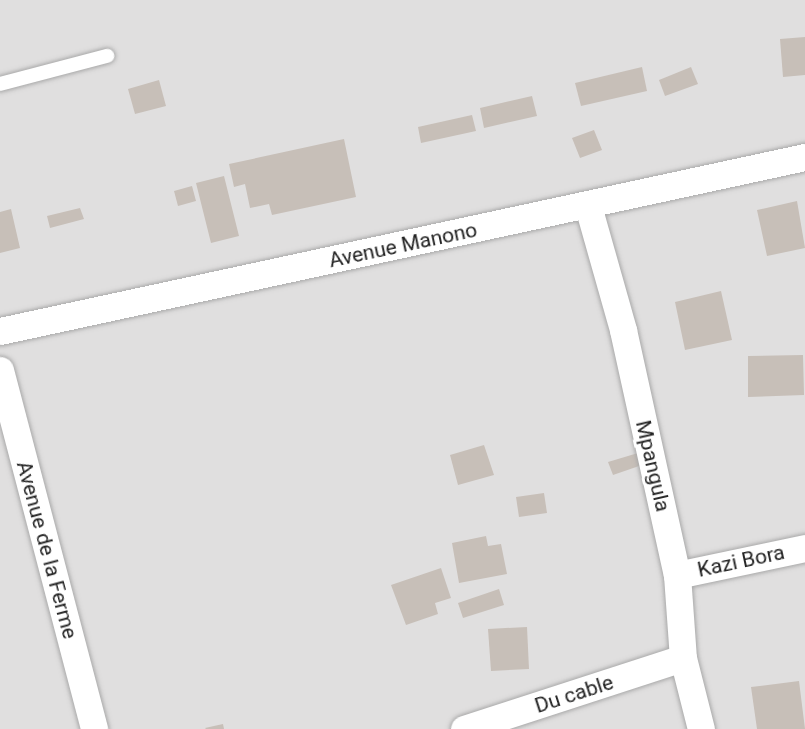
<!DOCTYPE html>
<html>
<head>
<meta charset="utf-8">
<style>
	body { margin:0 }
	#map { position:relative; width:805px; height:729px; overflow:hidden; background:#f2efe9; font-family:Roboto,sans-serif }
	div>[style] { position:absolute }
	.residential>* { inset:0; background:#e0dfdf }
	.building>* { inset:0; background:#c7bfb8 }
	.roads { filter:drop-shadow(0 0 2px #a9a9a9) drop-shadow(0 0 2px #a9a9a9) }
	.service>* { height:14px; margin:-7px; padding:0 7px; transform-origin:7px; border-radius:7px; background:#fff }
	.minor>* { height:27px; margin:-13.5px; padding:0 13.5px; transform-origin:13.5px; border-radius:13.5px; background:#fff }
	span { translate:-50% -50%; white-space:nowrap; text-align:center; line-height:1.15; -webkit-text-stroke:6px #fff; paint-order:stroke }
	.street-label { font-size:21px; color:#222 }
</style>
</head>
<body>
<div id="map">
	<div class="residential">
		<div style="clip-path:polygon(0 0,805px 0,805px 729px,0 729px)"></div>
	</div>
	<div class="building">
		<div style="clip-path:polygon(805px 37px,805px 75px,783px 77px,780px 39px)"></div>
		<div style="clip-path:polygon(642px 67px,647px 91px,581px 106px,575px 83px)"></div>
		<div style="clip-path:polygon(691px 67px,698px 84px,665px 96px,659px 80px)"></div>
		<div style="clip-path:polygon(159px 80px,166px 106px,135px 114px,128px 89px)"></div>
		<div style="clip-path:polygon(532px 96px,537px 116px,484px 128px,480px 108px)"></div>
		<div style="clip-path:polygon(472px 115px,476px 131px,421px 143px,418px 127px)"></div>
		<div style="clip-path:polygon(594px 130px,602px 150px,580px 158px,572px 138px)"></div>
		<div style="clip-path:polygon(344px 139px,356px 197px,272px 215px,269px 204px,250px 208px,245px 184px,234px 187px,229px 164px)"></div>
		<div style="clip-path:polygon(224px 176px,239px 236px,211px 243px,196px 183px)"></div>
		<div style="clip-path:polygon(192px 186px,196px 201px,178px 206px,174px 191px)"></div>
		<div style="clip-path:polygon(797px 201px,805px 248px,767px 256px,757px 210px)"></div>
		<div style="clip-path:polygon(80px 208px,84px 219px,50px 228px,47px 216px)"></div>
		<div style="clip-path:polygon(11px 209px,20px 248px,0 253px,0 212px)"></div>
		<div style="clip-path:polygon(721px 291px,732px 340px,685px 350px,675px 302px)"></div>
		<div style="clip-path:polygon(803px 355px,804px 395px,748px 397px,748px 356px)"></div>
		<div style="clip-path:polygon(484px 445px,494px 475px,458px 485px,450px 455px)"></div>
		<div style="clip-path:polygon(638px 453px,642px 465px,613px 475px,608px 462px)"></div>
		<div style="clip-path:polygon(544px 493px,547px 513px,519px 517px,516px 497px)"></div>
		<div style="clip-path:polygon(486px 536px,488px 546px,501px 544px,507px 574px,459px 583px,452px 543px)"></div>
		<div style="clip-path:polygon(441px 568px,451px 598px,435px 603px,438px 614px,406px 625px,391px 585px)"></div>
		<div style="clip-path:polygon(499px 589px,504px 605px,463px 618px,458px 603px)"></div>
		<div style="clip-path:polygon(527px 627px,529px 669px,491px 671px,488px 629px)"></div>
		<div style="clip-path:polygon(799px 681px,805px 729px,757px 729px,751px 687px)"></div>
		<div style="clip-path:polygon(223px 724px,224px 729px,206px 729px,205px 728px)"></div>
	</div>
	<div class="roads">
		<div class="service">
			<div style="left:0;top:84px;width:111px;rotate:-14.7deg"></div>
		</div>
		<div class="minor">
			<div style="left:588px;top:206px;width:129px;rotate:74.2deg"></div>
			<div style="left:623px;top:330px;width:251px;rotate:77.6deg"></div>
			<div style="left:677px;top:575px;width:83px;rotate:85.9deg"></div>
			<div style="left:683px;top:658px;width:73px;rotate:75.8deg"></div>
			<div style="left:0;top:331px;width:824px;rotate:-12.2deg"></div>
			<div style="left:0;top:370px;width:371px;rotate:75.3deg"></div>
			<div style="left:677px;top:575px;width:131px;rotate:-11.9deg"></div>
			<div style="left:464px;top:729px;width:230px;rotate:-18deg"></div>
		</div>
	</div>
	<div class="street-label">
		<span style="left:403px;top:245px;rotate:-12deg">Avenue Manono</span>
		<span style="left:653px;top:466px;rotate:77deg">Mpangula</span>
		<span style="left:47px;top:550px;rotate:75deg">Avenue de la Ferme</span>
		<span style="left:741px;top:561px;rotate:-12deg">Kazi Bora</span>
		<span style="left:574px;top:694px;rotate:-18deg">Du cable</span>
	</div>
</div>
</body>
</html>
